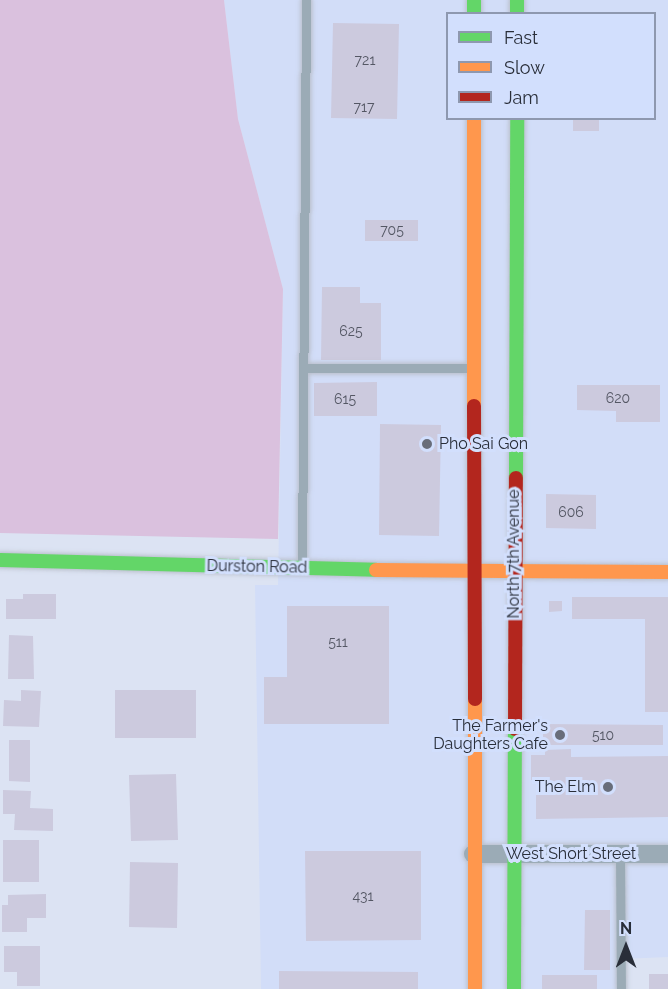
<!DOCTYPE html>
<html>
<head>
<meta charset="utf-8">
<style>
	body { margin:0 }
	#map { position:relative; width:668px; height:989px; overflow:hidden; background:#dce3f3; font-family:Raleway,sans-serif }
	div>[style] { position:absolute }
	.built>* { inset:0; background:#d2ddf8 }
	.green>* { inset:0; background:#dac1de }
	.building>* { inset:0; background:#cccade }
	.roads { filter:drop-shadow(0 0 2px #bac0cc) drop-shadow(0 0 2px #bac0cc) }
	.lane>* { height:9px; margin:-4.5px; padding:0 4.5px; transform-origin:4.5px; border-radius:4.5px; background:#9babb6 }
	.street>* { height:18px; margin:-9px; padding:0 9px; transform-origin:9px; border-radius:9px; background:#9babb6 }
	.fast>* { height:14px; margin:-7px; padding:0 7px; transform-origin:7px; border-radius:7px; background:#63d668 }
	.slow>* { height:14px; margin:-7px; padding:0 7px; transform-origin:7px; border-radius:7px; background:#ff974d }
	.jam>* { height:14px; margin:-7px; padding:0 7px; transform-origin:7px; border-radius:7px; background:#b3261e }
	.dots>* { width:16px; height:16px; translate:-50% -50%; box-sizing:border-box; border:3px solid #d2dffd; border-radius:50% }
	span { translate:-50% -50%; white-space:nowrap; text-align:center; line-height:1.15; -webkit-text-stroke:6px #d2dffd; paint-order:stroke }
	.number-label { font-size:14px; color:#545764 }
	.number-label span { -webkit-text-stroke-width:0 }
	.poi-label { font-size:16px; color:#292e39 }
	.left { translate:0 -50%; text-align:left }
	.right { translate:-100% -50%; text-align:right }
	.street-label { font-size:16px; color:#292e39 }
	.legend { position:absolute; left:446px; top:12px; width:210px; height:108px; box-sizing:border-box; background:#d2dffd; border:2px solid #8e98af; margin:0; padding:8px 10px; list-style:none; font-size:18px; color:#292e39 }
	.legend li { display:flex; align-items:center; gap:12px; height:30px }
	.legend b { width:30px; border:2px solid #8e98af }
	.north { position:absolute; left:596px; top:917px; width:60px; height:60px; -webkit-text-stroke:4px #d2dffd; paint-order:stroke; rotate:0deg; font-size:16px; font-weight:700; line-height:24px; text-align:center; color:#292e39 }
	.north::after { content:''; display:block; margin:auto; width:21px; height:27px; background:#292e39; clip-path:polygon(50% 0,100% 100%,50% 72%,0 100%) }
</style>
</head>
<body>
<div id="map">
	<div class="built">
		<div style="clip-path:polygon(evenodd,224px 0,668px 0,668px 957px,621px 959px,621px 989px,261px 989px,255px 585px,278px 585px,283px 289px,238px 119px,224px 0,448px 14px,654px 14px,654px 118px,448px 118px,448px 14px)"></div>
	</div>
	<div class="green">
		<div style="clip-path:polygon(0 0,224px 0,238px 119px,283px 289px,278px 539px,0 533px)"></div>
	</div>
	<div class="building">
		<div style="clip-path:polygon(333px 23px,399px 24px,397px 119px,331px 118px)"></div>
		<div style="clip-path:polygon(573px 118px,599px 118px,599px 131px,573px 131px)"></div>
		<div style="clip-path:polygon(365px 220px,418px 220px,418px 241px,365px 241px)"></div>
		<div style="clip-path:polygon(322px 287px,360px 287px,360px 303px,381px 303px,381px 360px,321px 360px)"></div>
		<div style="clip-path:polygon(377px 382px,377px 416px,314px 416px,314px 383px)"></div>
		<div style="clip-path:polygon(577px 385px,660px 385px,660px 422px,616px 422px,616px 411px,577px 410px)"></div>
		<div style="clip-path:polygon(380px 424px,441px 425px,439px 536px,379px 535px)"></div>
		<div style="clip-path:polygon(546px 494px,596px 495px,596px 529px,546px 528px)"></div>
		<div style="clip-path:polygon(23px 594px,56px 594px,56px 619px,6px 619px,6px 599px,23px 599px)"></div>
		<div style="clip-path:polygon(572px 597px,668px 597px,668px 712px,645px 712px,645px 619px,572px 619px)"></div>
		<div style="clip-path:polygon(549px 601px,562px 601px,562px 611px,549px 612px)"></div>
		<div style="clip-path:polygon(287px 606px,389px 606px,389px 724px,264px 724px,264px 677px,287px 677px)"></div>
		<div style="clip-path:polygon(9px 635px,33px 636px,34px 679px,8px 679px)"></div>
		<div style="clip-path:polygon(21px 690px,41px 691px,39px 727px,3px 726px,4px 700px,21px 701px)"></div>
		<div style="clip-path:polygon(115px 690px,196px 690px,196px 738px,115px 738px)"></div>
		<div style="clip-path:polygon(543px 724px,663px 725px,663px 745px,543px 745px)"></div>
		<div style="clip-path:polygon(9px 740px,30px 740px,30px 782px,9px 781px)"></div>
		<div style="clip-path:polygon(571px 749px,571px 757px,668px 756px,668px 817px,536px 819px,536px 794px,547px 794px,547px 780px,531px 780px,531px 755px,545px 755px,545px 750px)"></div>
		<div style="clip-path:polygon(176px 774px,178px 840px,131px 841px,129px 775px)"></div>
		<div style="clip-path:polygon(3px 790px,31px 791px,30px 808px,53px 809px,53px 831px,14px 830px,15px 814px,3px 814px)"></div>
		<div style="clip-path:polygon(3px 840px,39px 840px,39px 882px,3px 882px)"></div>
		<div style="clip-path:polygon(305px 851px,421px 851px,421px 940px,306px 941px)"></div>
		<div style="clip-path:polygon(130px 862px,178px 863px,177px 928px,129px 927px)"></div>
		<div style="clip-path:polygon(46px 894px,46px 918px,27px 918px,27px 932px,2px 932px,2px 905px,8px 905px,8px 895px)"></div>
		<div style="clip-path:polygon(585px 910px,610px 910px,610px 970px,584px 970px)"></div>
		<div style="clip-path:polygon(4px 946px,40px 946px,40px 986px,17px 986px,17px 972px,4px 972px)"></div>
		<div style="clip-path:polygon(279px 971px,418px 972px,418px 989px,279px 989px)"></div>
		<div style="clip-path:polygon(649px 974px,668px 974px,668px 989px,649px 989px)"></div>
		<div style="clip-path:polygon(542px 975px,597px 975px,597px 989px,542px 989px)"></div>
	</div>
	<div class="roads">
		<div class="lane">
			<div style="left:304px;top:368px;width:168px"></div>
			<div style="left:302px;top:565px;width:565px;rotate:-89.59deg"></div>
			<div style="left:620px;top:854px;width:135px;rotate:89.6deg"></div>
		</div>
		<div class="street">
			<div style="left:473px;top:854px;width:195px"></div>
		</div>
		<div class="fast">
			<div style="left:474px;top:0;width:14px;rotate:90deg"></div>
			<div style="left:517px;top:0;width:14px;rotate:90deg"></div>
			<div style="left:516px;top:478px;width:360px;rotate:-89.8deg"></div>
			<div style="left:0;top:560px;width:376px;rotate:1.5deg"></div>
			<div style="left:514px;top:989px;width:260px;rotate:-89.8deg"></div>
		</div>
		<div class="slow">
			<div style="left:474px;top:118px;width:288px;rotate:90deg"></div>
			<div style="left:376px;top:570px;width:292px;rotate:0.4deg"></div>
			<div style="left:475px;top:699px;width:290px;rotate:90deg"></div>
		</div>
		<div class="jam">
			<div style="left:474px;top:406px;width:293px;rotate:89.8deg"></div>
			<div style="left:515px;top:729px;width:251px;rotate:-89.8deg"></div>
		</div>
	</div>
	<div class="dots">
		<div style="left:427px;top:444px;background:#686d7a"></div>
		<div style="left:560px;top:735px;background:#686d7a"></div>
		<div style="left:608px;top:787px;background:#686d7a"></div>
	</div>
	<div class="number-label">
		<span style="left:365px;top:60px">721</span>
		<span style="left:364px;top:107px">717</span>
		<span style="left:392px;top:230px">705</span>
		<span style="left:351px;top:331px">625</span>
		<span style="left:618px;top:398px">620</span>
		<span style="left:345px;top:399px">615</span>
		<span style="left:571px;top:512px">606</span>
		<span style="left:338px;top:642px">511</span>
		<span style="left:603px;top:735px">510</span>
		<span style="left:363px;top:896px">431</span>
	</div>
	<div class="poi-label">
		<span class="left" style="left:439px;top:444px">Pho Sai Gon</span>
		<span class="right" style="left:548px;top:735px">The Farmer's<br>Daughters Cafe</span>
		<span class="right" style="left:596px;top:787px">The Elm</span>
	</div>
	<div class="street-label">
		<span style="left:514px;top:554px;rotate:-90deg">North 7th Avenue</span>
		<span style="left:257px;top:567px;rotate:1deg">Durston Road</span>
		<span style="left:571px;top:854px">West Short Street</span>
	</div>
	<ul class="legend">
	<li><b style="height:8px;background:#63d668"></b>Fast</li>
	<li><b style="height:8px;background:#ff974d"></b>Slow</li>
	<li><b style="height:8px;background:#b3261e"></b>Jam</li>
	</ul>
	<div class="north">N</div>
</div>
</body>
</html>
